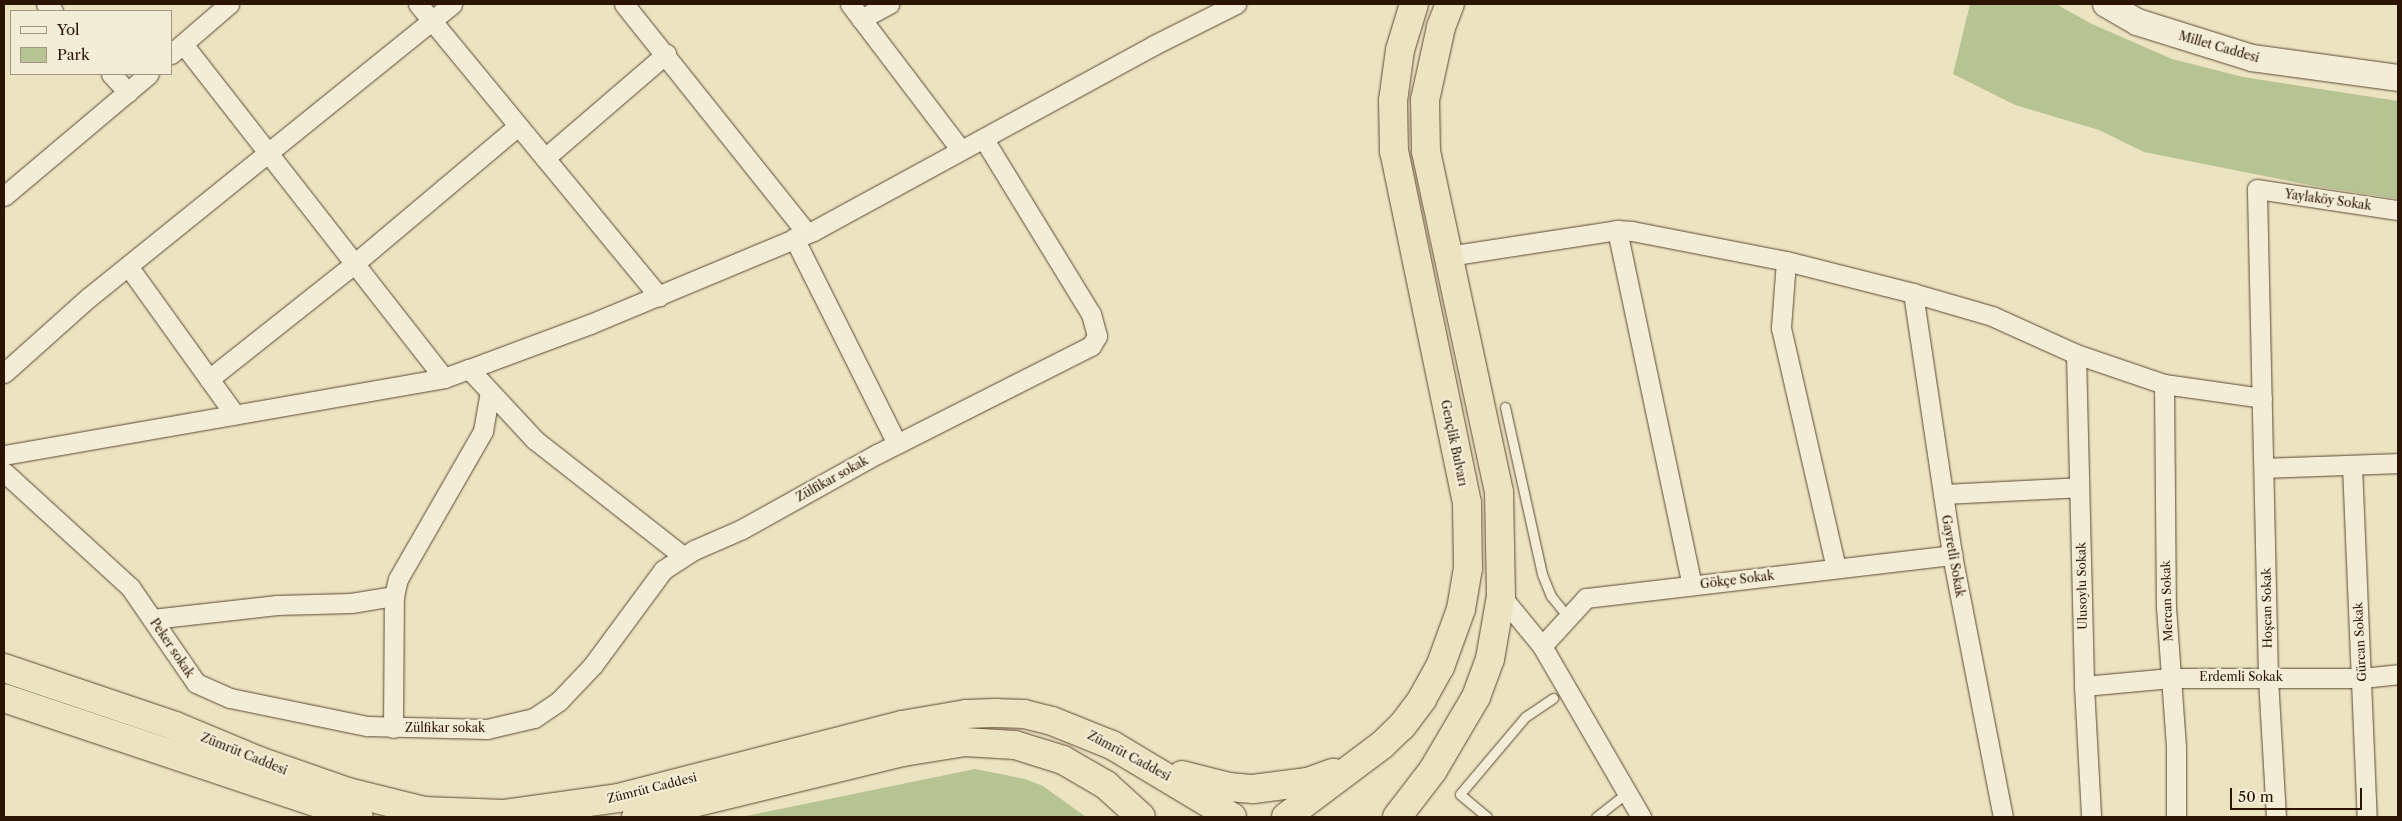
<!DOCTYPE html>
<html>
<head>
<meta charset="utf-8">
<style>
	body { margin:0 }
	#map { position:relative; width:2402px; height:821px; overflow:hidden; background:#ece3c1; font-family:"Libre Caslon Text",serif }
	div>[style] { position:absolute }
	.green>* { inset:0; background:#b6c494 }
	.roads { filter:drop-shadow(0 0 1px #5c4832) drop-shadow(0 0 1px #5c4832) }
	.service>* { height:9px; margin:-4.5px; padding:0 4.5px; transform-origin:4.5px; border-radius:4.5px; background:#f3edd7 }
	.minor>* { height:19px; margin:-9.5px; padding:0 9.5px; transform-origin:9.5px; border-radius:9.5px; background:#f3edd7 }
	.secondary>* { height:26px; margin:-13px; padding:0 13px; transform-origin:13px; border-radius:13px; background:#f3edd7 }
	.trunk>* { height:28px; margin:-14px; padding:0 14px; transform-origin:14px; border-radius:14px; background:#ece3c1 }
	span { translate:-50% -50%; white-space:nowrap; text-align:center; line-height:1.15; -webkit-text-stroke:4.5px #f3edd7; paint-order:stroke }
	.street-label { font-size:12px; color:#2c1402 }
	.frame { position:absolute; inset:0; border:5px solid #2c1402; pointer-events:none }
	.legend { position:absolute; left:10px; top:10px; width:162px; height:65px; box-sizing:border-box; background:#f3edd7; border:1px solid #a39682; margin:0; padding:6px 9px; list-style:none; font-size:15px; color:#2c1402 }
	.legend li { display:flex; align-items:center; gap:10px; height:25px }
	.legend b { width:25px; border:1px solid #a39682 }
	.scale { position:absolute; left:2230px; top:788px; width:132px; height:22px; box-sizing:border-box; border:2px solid #2c1402; border-top:0; padding-left:6px; font-size:15px; line-height:18px; white-space:nowrap; color:#2c1402; -webkit-text-stroke:4px #f3edd7; paint-order:stroke }
</style>
</head>
<body>
<div id="map">
	<div class="green">
		<div style="clip-path:polygon(1970px 4px,2056px 4px,2092px 24px,2172px 59px,2243px 77px,2398px 101px,2398px 199px,2314px 186px,2144px 152px,2099px 130px,2015px 105px,1953px 74px)"></div>
		<div style="clip-path:polygon(975px 769px,1025px 779px,1043px 786px,1086px 817px,741px 817px)"></div>
	</div>
	<div class="roads">
		<div class="service">
			<div style="left:1505px;top:407px;width:171px;rotate:77.5deg"></div>
			<div style="left:1542px;top:574px;width:24px;rotate:68deg"></div>
			<div style="left:1551px;top:596px;width:27px;rotate:51deg"></div>
			<div style="left:1487px;top:817px;width:35px;rotate:-140deg"></div>
			<div style="left:1460px;top:794px;width:101px;rotate:-49.8deg"></div>
			<div style="left:1525px;top:717px;width:34px;rotate:-34deg"></div>
			<div style="left:1596px;top:817px;width:39px;rotate:-38deg"></div>
		</div>
		<div class="minor">
			<div style="left:46px;top:4px;width:10px;rotate:45deg"></div>
			<div style="left:418px;top:4px;width:379px;rotate:50.5deg"></div>
			<div style="left:624px;top:4px;width:293px;rotate:51.4deg"></div>
			<div style="left:850px;top:4px;width:183px;rotate:52.8deg"></div>
			<div style="left:861px;top:19px;width:32px;rotate:-28deg"></div>
			<div style="left:183px;top:44px;width:424px;rotate:52deg"></div>
			<div style="left:171px;top:54px;width:77px;rotate:-40.8deg"></div>
			<div style="left:111px;top:74px;width:25px;rotate:47deg"></div>
			<div style="left:545px;top:158px;width:160px;rotate:-40.7deg"></div>
			<div style="left:4px;top:196px;width:189px;rotate:-40.1deg"></div>
			<div style="left:1617px;top:230px;width:363px;rotate:78.1deg"></div>
			<div style="left:794px;top:238px;width:230px;rotate:63.4deg"></div>
			<div style="left:1448px;top:256px;width:171px;rotate:-8.7deg"></div>
			<div style="left:1617px;top:230px;width:15px;rotate:4deg"></div>
			<div style="left:1632px;top:231px;width:157px;rotate:11deg"></div>
			<div style="left:1786px;top:261px;width:131px;rotate:14.1deg"></div>
			<div style="left:1913px;top:293px;width:82px;rotate:16.2deg"></div>
			<div style="left:1992px;top:316px;width:92px;rotate:24.3deg"></div>
			<div style="left:2076px;top:354px;width:93px;rotate:18.8deg"></div>
			<div style="left:2164px;top:384px;width:99px;rotate:8.1deg"></div>
			<div style="left:1786px;top:261px;width:67px;rotate:94.3deg"></div>
			<div style="left:1781px;top:328px;width:246px;rotate:77.1deg"></div>
			<div style="left:128px;top:266px;width:183px;rotate:54.3deg"></div>
			<div style="left:1913px;top:293px;width:265px;rotate:81.5deg"></div>
			<div style="left:1952px;top:555px;width:267px;rotate:79deg"></div>
			<div style="left:2076px;top:354px;width:332px;rotate:88.6deg"></div>
			<div style="left:2084px;top:686px;width:131px;rotate:86.9deg"></div>
			<div style="left:469px;top:369px;width:97px;rotate:47.1deg"></div>
			<div style="left:535px;top:440px;width:188px;rotate:38.1deg"></div>
			<div style="left:4px;top:373px;width:113px;rotate:-41.8deg"></div>
			<div style="left:88px;top:298px;width:468px;rotate:-38.9deg"></div>
			<div style="left:209px;top:379px;width:185px;rotate:-38.4deg"></div>
			<div style="left:354px;top:264px;width:214px;rotate:-40.1deg"></div>
			<div style="left:2164px;top:384px;width:223px;rotate:89.5deg"></div>
			<div style="left:2166px;top:607px;width:140px;rotate:85.9deg"></div>
			<div style="left:2176px;top:747px;width:70px;rotate:90deg"></div>
			<div style="left:4px;top:455px;width:447px;rotate:-9.9deg"></div>
			<div style="left:444px;top:378px;width:27px;rotate:-20deg"></div>
			<div style="left:469px;top:369px;width:129px;rotate:-20.4deg"></div>
			<div style="left:590px;top:324px;width:242px;rotate:-22.6deg"></div>
			<div style="left:813px;top:231px;width:388px;rotate:-28.6deg"></div>
			<div style="left:1154px;top:45px;width:92px;rotate:-26.6deg"></div>
			<div style="left:2352px;top:466px;width:351px;rotate:87.6deg"></div>
			<div style="left:2264px;top:468px;width:134px;rotate:-2.1deg"></div>
			<div style="left:4px;top:472px;width:171px;rotate:42.4deg"></div>
			<div style="left:130px;top:587px;width:116px;rotate:55.5deg"></div>
			<div style="left:196px;top:683px;width:37px;rotate:24deg"></div>
			<div style="left:230px;top:698px;width:140px;rotate:11.6deg"></div>
			<div style="left:367px;top:726px;width:120px;rotate:1.4deg"></div>
			<div style="left:487px;top:729px;width:48px;rotate:-13.2deg"></div>
			<div style="left:534px;top:718px;width:30px;rotate:-34deg"></div>
			<div style="left:559px;top:701px;width:50px;rotate:-46.6deg"></div>
			<div style="left:593px;top:665px;width:118px;rotate:-53.6deg"></div>
			<div style="left:663px;top:570px;width:37px;rotate:-33deg"></div>
			<div style="left:694px;top:550px;width:52px;rotate:-23.6deg"></div>
			<div style="left:742px;top:529px;width:154px;rotate:-29.1deg"></div>
			<div style="left:877px;top:454px;width:240px;rotate:-26.8deg"></div>
			<div style="left:1091px;top:346px;width:12px;rotate:-59deg"></div>
			<div style="left:1097px;top:336px;width:23px;rotate:-105deg"></div>
			<div style="left:1091px;top:314px;width:206px;rotate:-121.5deg"></div>
			<div style="left:1943px;top:494px;width:136px;rotate:-2.9deg"></div>
			<div style="left:1501px;top:596px;width:65px;rotate:50.6deg"></div>
			<div style="left:1542px;top:646px;width:198px;rotate:59.9deg"></div>
			<div style="left:152px;top:619px;width:126px;rotate:-6.4deg"></div>
			<div style="left:277px;top:605px;width:74px;rotate:-1.5deg"></div>
			<div style="left:351px;top:603px;width:44px;rotate:-9.2deg"></div>
			<div style="left:1542px;top:646px;width:65px;rotate:-47.5deg"></div>
			<div style="left:1586px;top:598px;width:369px;rotate:-6.7deg"></div>
			<div style="left:2084px;top:686px;width:87px;rotate:-5.3deg"></div>
			<div style="left:2171px;top:678px;width:191px"></div>
			<div style="left:2362px;top:678px;width:36px;rotate:-6deg"></div>
			<div style="left:393px;top:728px;width:132px;rotate:-89.6deg"></div>
			<div style="left:394px;top:596px;width:17px;rotate:-77deg"></div>
			<div style="left:398px;top:579px;width:171px;rotate:-60.1deg"></div>
			<div style="left:483px;top:431px;width:40px;rotate:-80deg"></div>
			<div style="left:2276px;top:817px;width:140px;rotate:-93.3deg"></div>
			<div style="left:2268px;top:677px;width:488px;rotate:-91.3deg"></div>
			<div style="left:2257px;top:189px;width:143px;rotate:8.5deg"></div>
		</div>
		<div class="secondary">
			<div style="left:2106px;top:4px;width:36px;rotate:30deg"></div>
			<div style="left:2137px;top:22px;width:121px;rotate:17.4deg"></div>
			<div style="left:2252px;top:58px;width:147px;rotate:7.8deg"></div>
		</div>
		<div class="trunk">
			<div style="left:4px;top:668px;width:181px;rotate:18.7deg"></div>
			<div style="left:175px;top:726px;width:91px;rotate:22.6deg"></div>
			<div style="left:259px;top:761px;width:94px;rotate:19.2deg"></div>
			<div style="left:348px;top:792px;width:78px;rotate:14deg"></div>
			<div style="left:424px;top:811px;width:79px;rotate:2.2deg"></div>
			<div style="left:503px;top:814px;width:116px;rotate:-7.9deg"></div>
			<div style="left:618px;top:798px;width:293px;rotate:-14.4deg"></div>
			<div style="left:902px;top:725px;width:65px;rotate:-9.8deg"></div>
			<div style="left:966px;top:714px;width:29px;rotate:-2deg"></div>
			<div style="left:995px;top:713px;width:29px;rotate:2deg"></div>
			<div style="left:1024px;top:714px;width:29px;rotate:14deg"></div>
			<div style="left:1052px;top:721px;width:65px;rotate:21.8deg"></div>
			<div style="left:1112px;top:745px;width:140px;rotate:31deg"></div>
			<div style="left:4px;top:698px;width:374px;rotate:18.5deg"></div>
			<div style="left:1182px;top:775px;width:49px;rotate:14.3deg"></div>
			<div style="left:1229px;top:787px;width:24px;rotate:5deg"></div>
			<div style="left:1253px;top:789px;width:55px;rotate:-7.3deg"></div>
			<div style="left:1308px;top:782px;width:27px;rotate:-20deg"></div>
			<div style="left:636px;top:817px;width:275px;rotate:-13.7deg"></div>
			<div style="left:903px;top:752px;width:63px;rotate:-9.2deg"></div>
			<div style="left:965px;top:742px;width:50px;rotate:3.4deg"></div>
			<div style="left:1015px;top:745px;width:50px;rotate:17.4deg"></div>
			<div style="left:1063px;top:760px;width:50px;rotate:30.2deg"></div>
			<div style="left:1106px;top:785px;width:47px;rotate:42.4deg"></div>
			<div style="left:1286px;top:817px;width:120px;rotate:-36.9deg"></div>
			<div style="left:1382px;top:745px;width:28px;rotate:-44deg"></div>
			<div style="left:1402px;top:726px;width:34px;rotate:-53deg"></div>
			<div style="left:1422px;top:699px;width:37px;rotate:-61deg"></div>
			<div style="left:1440px;top:667px;width:62px;rotate:-70.1deg"></div>
			<div style="left:1461px;top:609px;width:42px;rotate:-80.3deg"></div>
			<div style="left:1468px;top:568px;width:65px;rotate:-90.9deg"></div>
			<div style="left:1467px;top:503px;width:359px;rotate:-101.7deg"></div>
			<div style="left:1394px;top:152px;width:51px;rotate:-91.1deg"></div>
			<div style="left:1393px;top:101px;width:51px;rotate:-82.2deg"></div>
			<div style="left:1400px;top:50px;width:48px;rotate:-73.1deg"></div>
			<div style="left:1397px;top:817px;width:59px;rotate:-52.5deg"></div>
			<div style="left:1433px;top:770px;width:85px;rotate:-59.5deg"></div>
			<div style="left:1476px;top:697px;width:40px;rotate:-69.8deg"></div>
			<div style="left:1490px;top:659px;width:64px;rotate:-80.1deg"></div>
			<div style="left:1501px;top:596px;width:104px;rotate:-91.1deg"></div>
			<div style="left:1499px;top:492px;width:349px;rotate:-102.1deg"></div>
			<div style="left:1426px;top:151px;width:51px;rotate:-91.1deg"></div>
			<div style="left:1425px;top:100px;width:75px;rotate:-77.6deg"></div>
			<div style="left:1441px;top:27px;width:25px;rotate:-69deg"></div>
		</div>
	</div>
	<div class="street-label">
		<span style="left:2219px;top:47px;rotate:16deg">Millet Caddesi</span>
		<span style="left:2328px;top:200px;rotate:8deg">Yaylaköy Sokak</span>
		<span style="left:1454px;top:443px;rotate:78deg">Gençlik Bulvarı</span>
		<span style="left:832px;top:479px;rotate:-29deg">Zülfikar sokak</span>
		<span style="left:1953px;top:556px;rotate:80deg">Gayretli Sokak</span>
		<span style="left:1737px;top:580px;rotate:-7deg">Gökçe Sokak</span>
		<span style="left:2082px;top:586px;rotate:-91deg">Ulusoylu Sokak</span>
		<span style="left:2167px;top:601px;rotate:-92deg">Mercan Sokak</span>
		<span style="left:2267px;top:608px;rotate:-91deg">Hoşcan Sokak</span>
		<span style="left:2360px;top:642px;rotate:-93deg">Gürcan Sokak</span>
		<span style="left:172px;top:648px;rotate:56deg">Peker sokak</span>
		<span style="left:2241px;top:677px">Erdemli Sokak</span>
		<span style="left:445px;top:728px">Zülfikar sokak</span>
		<span style="left:244px;top:754px;rotate:22deg">Zümrüt Caddesi</span>
		<span style="left:1129px;top:756px;rotate:28deg">Zümrüt Caddesi</span>
		<span style="left:652px;top:788px;rotate:-14deg">Zümrüt Caddesi</span>
	</div>
	<div class="frame"></div>
	<ul class="legend">
	<li><b style="height:6px;background:#f3edd7"></b>Yol</li>
	<li><b style="height:14px;background:#b6c494"></b>Park</li>
	</ul>
	<div class="scale">50 m</div>
</div>
</body>
</html>
